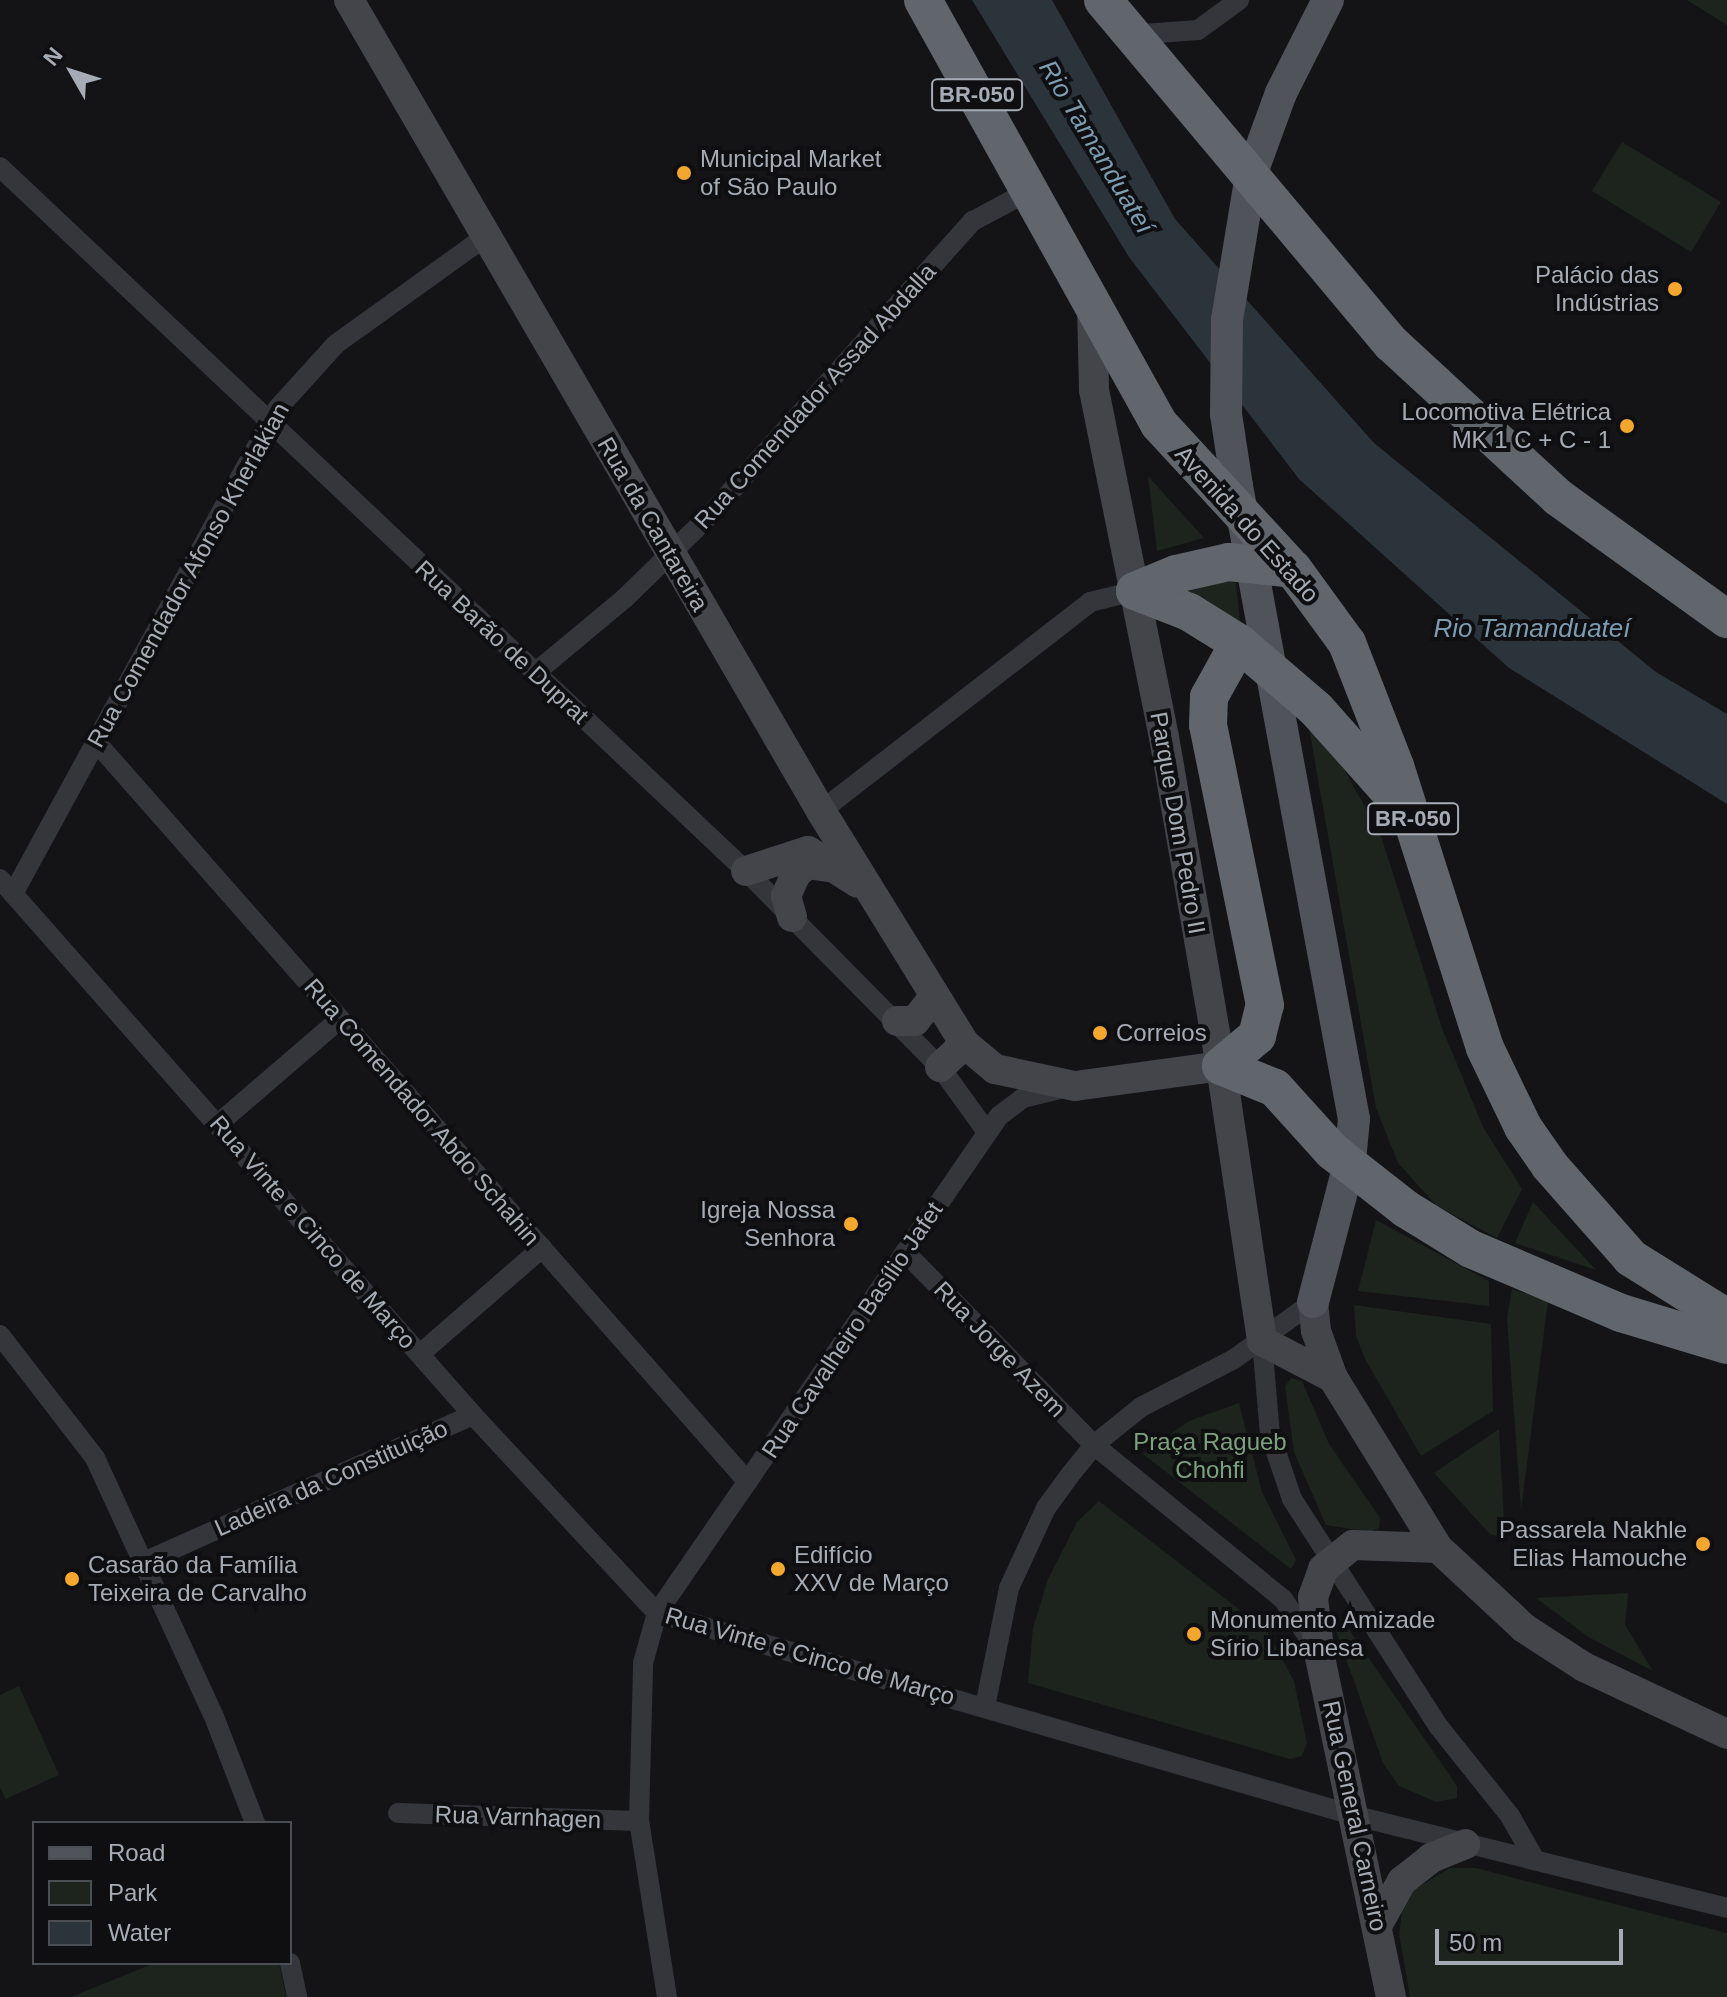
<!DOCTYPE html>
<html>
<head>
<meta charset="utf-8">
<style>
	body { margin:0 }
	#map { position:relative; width:1727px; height:1997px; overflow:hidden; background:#141416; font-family:Helvetica,sans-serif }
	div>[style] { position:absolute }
	.green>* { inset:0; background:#1c241d }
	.water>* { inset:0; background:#2a343a }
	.street>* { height:20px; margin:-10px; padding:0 10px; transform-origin:10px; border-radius:10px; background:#35363b }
	.secondary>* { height:30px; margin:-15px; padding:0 15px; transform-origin:15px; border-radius:15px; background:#43454b }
	.primary>* { height:32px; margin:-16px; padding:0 16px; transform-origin:16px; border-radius:16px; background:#51535a }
	.highway>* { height:38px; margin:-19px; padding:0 19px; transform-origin:19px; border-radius:19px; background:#61656c }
	.dots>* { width:22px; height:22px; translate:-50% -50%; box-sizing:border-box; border:4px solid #0f0f11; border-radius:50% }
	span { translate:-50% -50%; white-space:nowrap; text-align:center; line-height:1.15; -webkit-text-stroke:8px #0f0f11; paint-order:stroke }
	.shield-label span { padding:2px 6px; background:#0f0f11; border:2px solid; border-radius:6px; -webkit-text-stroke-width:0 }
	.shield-label { font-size:22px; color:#a6acb6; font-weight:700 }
	.poi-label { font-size:24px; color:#a6acb6 }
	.left { translate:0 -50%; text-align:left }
	.right { translate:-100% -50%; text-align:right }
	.street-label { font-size:24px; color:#a6acb6 }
	.park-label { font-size:24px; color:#7ca27d }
	.water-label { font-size:26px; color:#7c9cb2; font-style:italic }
	.legend { position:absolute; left:32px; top:1821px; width:260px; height:144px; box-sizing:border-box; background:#0f0f11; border:2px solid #4b4e53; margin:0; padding:10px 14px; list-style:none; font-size:24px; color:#a6acb6 }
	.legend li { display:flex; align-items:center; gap:16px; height:40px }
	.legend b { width:40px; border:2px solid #4b4e53 }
	.north { position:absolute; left:32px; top:32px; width:80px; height:80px; -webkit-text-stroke:6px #0f0f11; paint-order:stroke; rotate:309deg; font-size:22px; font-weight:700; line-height:32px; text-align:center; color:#a6acb6 }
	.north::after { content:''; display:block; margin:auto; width:28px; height:36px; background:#a6acb6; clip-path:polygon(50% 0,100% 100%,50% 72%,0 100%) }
	.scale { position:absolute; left:1435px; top:1929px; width:188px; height:36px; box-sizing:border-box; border:4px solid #a6acb6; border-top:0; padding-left:10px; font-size:24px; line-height:28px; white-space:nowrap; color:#a6acb6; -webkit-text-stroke:6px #0f0f11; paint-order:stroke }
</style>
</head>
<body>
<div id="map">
	<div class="green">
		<div style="clip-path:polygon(1687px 0,1727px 0,1727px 25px)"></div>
		<div style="clip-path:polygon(1622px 142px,1721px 202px,1691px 252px,1592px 191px)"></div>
		<div style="clip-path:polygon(1148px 476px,1204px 538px,1157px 551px)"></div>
		<div style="clip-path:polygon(1235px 575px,1240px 621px,1185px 593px)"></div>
		<div style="clip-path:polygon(1308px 722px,1345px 771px,1381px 836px,1442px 1028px,1483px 1127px,1522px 1189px,1497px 1238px,1437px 1206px,1398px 1163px,1376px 1108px)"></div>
		<div style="clip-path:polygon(1533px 1202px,1596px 1270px,1515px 1243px)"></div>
		<div style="clip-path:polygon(1376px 1220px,1489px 1281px,1489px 1306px,1358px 1291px)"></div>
		<div style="clip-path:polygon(1512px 1289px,1548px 1301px,1521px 1510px,1507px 1318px)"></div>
		<div style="clip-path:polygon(1354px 1305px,1491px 1324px,1493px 1411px,1421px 1456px,1365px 1359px,1356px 1336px)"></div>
		<div style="clip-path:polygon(1291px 1378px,1302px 1381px,1329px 1444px,1380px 1518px,1379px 1528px,1370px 1532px,1326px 1525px,1294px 1452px,1285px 1386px)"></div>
		<div style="clip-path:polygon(1239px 1403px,1262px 1492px,1296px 1560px,1291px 1569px,1143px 1454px,1189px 1421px)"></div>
		<div style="clip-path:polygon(1499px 1429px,1505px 1539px,1490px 1534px,1434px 1473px)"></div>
		<div style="clip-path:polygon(1099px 1501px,1267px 1631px,1294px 1681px,1307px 1743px,1302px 1756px,1290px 1759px,1028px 1683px,1033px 1628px,1048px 1579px,1077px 1522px)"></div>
		<div style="clip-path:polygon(1628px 1593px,1625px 1625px,1653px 1671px,1590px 1638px,1536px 1598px)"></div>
		<div style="clip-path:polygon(1341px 1618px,1457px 1786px,1457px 1798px,1436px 1802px,1399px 1786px,1383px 1763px,1336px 1631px)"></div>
		<div style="clip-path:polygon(19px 1686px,59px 1775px,6px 1799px,0 1787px,0 1695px)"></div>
		<div style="clip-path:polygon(1450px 1868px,1476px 1868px,1727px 1933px,1727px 1997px,1410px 1997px,1399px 1934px,1402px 1912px,1415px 1889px)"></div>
		<div style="clip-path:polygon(155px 1963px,279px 1963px,286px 1997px,71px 1997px)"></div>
	</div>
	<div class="water">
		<div style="clip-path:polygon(972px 0,1052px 0,1175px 219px,1374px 443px,1656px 672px,1727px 714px,1727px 804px,1509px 668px,1299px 479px,1129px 257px)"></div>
	</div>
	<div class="street">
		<div style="left:1130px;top:35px;width:68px;rotate:-4.2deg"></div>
		<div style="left:1198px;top:30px;width:51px;rotate:-36.2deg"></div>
		<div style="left:0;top:167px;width:1026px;rotate:43.34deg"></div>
		<div style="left:746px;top:871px;width:276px;rotate:45.3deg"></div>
		<div style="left:940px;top:1067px;width:80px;rotate:54.1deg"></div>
		<div style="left:535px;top:673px;width:117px;rotate:-39.8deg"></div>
		<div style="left:625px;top:598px;width:115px;rotate:-44.3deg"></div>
		<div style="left:707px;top:518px;width:399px;rotate:-48.2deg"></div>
		<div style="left:973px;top:221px;width:64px;rotate:-28.2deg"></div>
		<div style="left:96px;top:742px;width:986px;rotate:48.62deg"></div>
		<div style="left:821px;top:811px;width:341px;rotate:-37.8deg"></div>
		<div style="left:1090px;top:602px;width:46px;rotate:-13.7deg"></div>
		<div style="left:0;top:879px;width:715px;rotate:48.57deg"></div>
		<div style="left:473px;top:1415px;width:270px;rotate:47.1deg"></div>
		<div style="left:657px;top:1613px;width:728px;rotate:16.19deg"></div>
		<div style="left:1356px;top:1816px;width:382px;rotate:13.9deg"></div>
		<div style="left:13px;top:894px;width:554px;rotate:-61.4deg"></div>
		<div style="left:278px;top:408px;width:86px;rotate:-47.8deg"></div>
		<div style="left:336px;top:344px;width:183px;rotate:-35.7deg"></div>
		<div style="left:218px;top:1124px;width:161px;rotate:-40.7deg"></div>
		<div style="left:905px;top:1252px;width:270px;rotate:45.6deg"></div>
		<div style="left:1094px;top:1445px;width:244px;rotate:39.2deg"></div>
		<div style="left:1283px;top:1599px;width:54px;rotate:56.3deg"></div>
		<div style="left:0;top:1335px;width:155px;rotate:52.3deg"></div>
		<div style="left:95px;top:1458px;width:282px;rotate:65.3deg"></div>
		<div style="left:213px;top:1714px;width:117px;rotate:68.9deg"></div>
		<div style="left:1262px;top:1341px;width:93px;rotate:85.1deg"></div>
		<div style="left:1270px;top:1434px;width:69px;rotate:71.3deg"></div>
		<div style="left:1292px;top:1499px;width:271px;rotate:57.2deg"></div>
		<div style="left:1439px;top:1727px;width:114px;rotate:51.4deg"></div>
		<div style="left:1510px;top:1816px;width:48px;rotate:60.3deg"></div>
		<div style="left:420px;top:1354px;width:162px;rotate:-41deg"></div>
		<div style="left:144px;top:1562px;width:360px;rotate:-24.1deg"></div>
		<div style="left:985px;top:1707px;width:121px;rotate:-78.6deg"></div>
		<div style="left:1009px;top:1588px;width:88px;rotate:-65.2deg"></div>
		<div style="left:1046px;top:1508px;width:41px;rotate:-54deg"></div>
		<div style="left:1070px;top:1475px;width:38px;rotate:-51deg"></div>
		<div style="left:1094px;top:1445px;width:60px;rotate:-39deg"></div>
		<div style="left:1141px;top:1407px;width:105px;rotate:-27.3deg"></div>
		<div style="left:1234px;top:1359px;width:97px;rotate:-35.8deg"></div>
		<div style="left:398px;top:1813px;width:241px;rotate:1.9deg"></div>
		<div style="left:290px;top:1963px;width:35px;rotate:78deg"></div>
		<div style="left:667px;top:1997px;width:178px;rotate:-99deg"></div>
		<div style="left:639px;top:1821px;width:158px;rotate:-88.5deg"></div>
		<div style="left:643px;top:1663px;width:52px;rotate:-74.4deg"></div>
		<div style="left:657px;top:1613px;width:603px;rotate:-55.47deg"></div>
		<div style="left:999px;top:1116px;width:30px;rotate:-37deg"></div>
		<div style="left:1023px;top:1098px;width:42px;rotate:-13.7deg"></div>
	</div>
	<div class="secondary">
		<div style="left:349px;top:0;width:938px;rotate:59.8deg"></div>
		<div style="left:821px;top:811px;width:274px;rotate:58.3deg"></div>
		<div style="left:965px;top:1044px;width:39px;rotate:40deg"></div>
		<div style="left:995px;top:1069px;width:82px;rotate:12deg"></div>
		<div style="left:1075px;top:1086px;width:147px;rotate:-7.8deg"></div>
		<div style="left:1092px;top:307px;width:83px;rotate:88.6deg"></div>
		<div style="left:1094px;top:390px;width:354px;rotate:78.6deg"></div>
		<div style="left:1164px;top:737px;width:334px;rotate:80.2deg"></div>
		<div style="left:1221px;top:1066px;width:278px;rotate:81.5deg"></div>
		<div style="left:1262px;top:1341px;width:80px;rotate:27.5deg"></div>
		<div style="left:746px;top:871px;width:65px;rotate:-17.9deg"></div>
		<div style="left:808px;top:851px;width:59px;rotate:32.6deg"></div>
		<div style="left:792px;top:917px;width:22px;rotate:-106deg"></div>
		<div style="left:786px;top:896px;width:24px;rotate:-66deg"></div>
		<div style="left:796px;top:874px;width:15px;rotate:-42deg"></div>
		<div style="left:807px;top:864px;width:28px;rotate:8deg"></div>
		<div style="left:897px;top:1021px;width:18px"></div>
		<div style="left:915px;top:1021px;width:29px;rotate:-52deg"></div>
		<div style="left:940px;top:1067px;width:34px;rotate:-43deg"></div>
		<div style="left:1313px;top:1302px;width:29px;rotate:84deg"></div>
		<div style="left:1316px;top:1331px;width:50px;rotate:70.1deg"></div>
		<div style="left:1333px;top:1378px;width:200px;rotate:58.3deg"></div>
		<div style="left:1438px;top:1548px;width:117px;rotate:42.9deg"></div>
		<div style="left:1524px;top:1628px;width:72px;rotate:33deg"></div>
		<div style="left:1584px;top:1667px;width:158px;rotate:25.1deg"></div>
		<div style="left:1378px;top:1924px;width:49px;rotate:-60.8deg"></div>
		<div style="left:1402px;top:1881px;width:37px;rotate:-38deg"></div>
		<div style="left:1431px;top:1858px;width:37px;rotate:-22deg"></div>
		<div style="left:1391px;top:1997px;width:347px;rotate:-101.8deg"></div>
		<div style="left:1320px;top:1657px;width:60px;rotate:-96.7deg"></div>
		<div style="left:1313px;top:1597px;width:30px;rotate:-70deg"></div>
		<div style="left:1323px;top:1569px;width:38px;rotate:-39deg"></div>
		<div style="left:1353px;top:1545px;width:85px;rotate:2deg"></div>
	</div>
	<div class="primary">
		<div style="left:1313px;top:1302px;width:146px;rotate:-75.3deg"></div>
		<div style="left:1350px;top:1161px;width:42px;rotate:-84.6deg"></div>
		<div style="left:1354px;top:1119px;width:644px;rotate:-100.47deg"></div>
		<div style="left:1237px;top:486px;width:73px;rotate:-98.7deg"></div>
		<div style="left:1226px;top:414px;width:94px;rotate:-89.4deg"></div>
		<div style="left:1227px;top:320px;width:147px;rotate:-80.6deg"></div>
		<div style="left:1251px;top:175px;width:87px;rotate:-69.9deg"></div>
		<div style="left:1281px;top:93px;width:104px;rotate:-63.2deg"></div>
	</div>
	<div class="highway">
		<div style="left:923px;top:0;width:485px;rotate:60.9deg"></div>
		<div style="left:1159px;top:424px;width:197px;rotate:47.3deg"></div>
		<div style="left:1293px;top:569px;width:92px;rotate:53.9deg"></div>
		<div style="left:1347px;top:643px;width:132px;rotate:68.7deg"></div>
		<div style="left:1395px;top:766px;width:296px;rotate:72.3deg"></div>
		<div style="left:1485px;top:1048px;width:88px;rotate:64.3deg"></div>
		<div style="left:1523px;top:1127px;width:47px;rotate:55.3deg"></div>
		<div style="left:1550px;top:1166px;width:123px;rotate:48.6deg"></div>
		<div style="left:1631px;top:1258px;width:113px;rotate:32deg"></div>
		<div style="left:1103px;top:0;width:449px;rotate:50deg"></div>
		<div style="left:1392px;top:344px;width:227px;rotate:42.7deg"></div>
		<div style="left:1559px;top:498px;width:207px;rotate:35.8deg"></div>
		<div style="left:1135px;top:591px;width:58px;rotate:21.3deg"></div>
		<div style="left:1189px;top:612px;width:59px;rotate:31.8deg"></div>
		<div style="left:1239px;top:643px;width:101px;rotate:40.6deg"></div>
		<div style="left:1316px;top:709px;width:122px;rotate:48.3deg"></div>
		<div style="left:1135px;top:591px;width:44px;rotate:-22.5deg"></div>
		<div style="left:1176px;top:574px;width:54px;rotate:-12.8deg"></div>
		<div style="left:1229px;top:562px;width:64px;rotate:6.2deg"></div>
		<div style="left:1221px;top:1066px;width:58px;rotate:22.2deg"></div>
		<div style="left:1275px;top:1088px;width:85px;rotate:47.9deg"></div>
		<div style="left:1332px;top:1151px;width:94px;rotate:38.1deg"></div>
		<div style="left:1406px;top:1209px;width:76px;rotate:31.6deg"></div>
		<div style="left:1471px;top:1249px;width:163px;rotate:23.1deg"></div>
		<div style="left:1621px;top:1313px;width:111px;rotate:16.8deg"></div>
		<div style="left:1221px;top:1066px;width:47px;rotate:-39.8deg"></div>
		<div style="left:1257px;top:1036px;width:32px;rotate:-76deg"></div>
		<div style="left:1265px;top:1005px;width:286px;rotate:-101.5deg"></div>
		<div style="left:1208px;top:725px;width:28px;rotate:-88deg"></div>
		<div style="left:1209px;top:697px;width:62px;rotate:-60.9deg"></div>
	</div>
	<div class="dots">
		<div style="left:684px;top:173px;background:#f3a72f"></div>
		<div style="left:1675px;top:289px;background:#f3a72f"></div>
		<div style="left:1627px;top:426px;background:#f3a72f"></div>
		<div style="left:1100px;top:1033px;background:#f3a72f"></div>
		<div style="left:851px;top:1224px;background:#f3a72f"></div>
		<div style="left:1703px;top:1544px;background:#f3a72f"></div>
		<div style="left:778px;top:1569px;background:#f3a72f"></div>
		<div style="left:72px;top:1579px;background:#f3a72f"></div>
		<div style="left:1194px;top:1634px;background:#f3a72f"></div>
	</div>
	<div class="shield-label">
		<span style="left:977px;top:95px">BR-050</span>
		<span style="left:1413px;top:819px">BR-050</span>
	</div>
	<div class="poi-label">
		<span class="left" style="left:700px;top:173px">Municipal Market<br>of São Paulo</span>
		<span class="right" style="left:1659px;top:289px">Palácio das<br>Indústrias</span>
		<span class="right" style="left:1611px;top:426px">Locomotiva Elétrica<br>MK 1 C + C - 1</span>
		<span class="left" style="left:1116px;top:1033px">Correios</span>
		<span class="right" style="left:835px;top:1224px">Igreja Nossa<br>Senhora</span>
		<span class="right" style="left:1687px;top:1544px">Passarela Nakhle<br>Elias Hamouche</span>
		<span class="left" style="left:794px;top:1569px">Edifício<br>XXV de Março</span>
		<span class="left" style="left:88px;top:1579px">Casarão da Família<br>Teixeira de Carvalho</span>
		<span class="left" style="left:1210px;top:1634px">Monumento Amizade<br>Sírio Libanesa</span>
	</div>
	<div class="street-label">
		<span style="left:815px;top:396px;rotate:-48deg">Rua Comendador Assad Abdalla</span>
		<span style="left:653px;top:524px;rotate:60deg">Rua da Cantareira</span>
		<span style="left:1247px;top:524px;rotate:48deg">Avenida do Estado</span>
		<span style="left:188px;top:575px;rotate:-61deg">Rua Comendador Afonso Kherlakian</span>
		<span style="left:502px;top:642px;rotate:43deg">Rua Barão de Duprat</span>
		<span style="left:1178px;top:823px;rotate:80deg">Parque Dom Pedro II</span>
		<span style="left:422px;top:1112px;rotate:49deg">Rua Comendador Abdo Schahin</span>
		<span style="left:313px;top:1232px;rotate:49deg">Rua Vinte e Cinco de Março</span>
		<span style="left:852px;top:1330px;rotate:-56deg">Rua Cavalheiro Basílio Jafet</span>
		<span style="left:1000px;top:1349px;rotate:46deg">Rua Jorge Azem</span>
		<span style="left:331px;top:1478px;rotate:-24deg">Ladeira da Constituição</span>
		<span style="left:810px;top:1656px;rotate:16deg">Rua Vinte e Cinco de Março</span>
		<span style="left:1355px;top:1816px;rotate:78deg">Rua General Carneiro</span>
		<span style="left:518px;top:1817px;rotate:2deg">Rua Varnhagen</span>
	</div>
	<div class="park-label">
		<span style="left:1210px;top:1456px">Praça Ragueb<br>Chohfi</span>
	</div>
	<div class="water-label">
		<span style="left:1096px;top:147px;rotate:59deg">Rio Tamanduateí</span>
		<span style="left:1532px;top:629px">Rio Tamanduateí</span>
	</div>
	<ul class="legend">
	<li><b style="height:10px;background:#51535a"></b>Road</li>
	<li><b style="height:22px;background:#1c241d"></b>Park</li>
	<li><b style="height:22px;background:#2a343a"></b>Water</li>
	</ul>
	<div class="north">N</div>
	<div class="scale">50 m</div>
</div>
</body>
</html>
